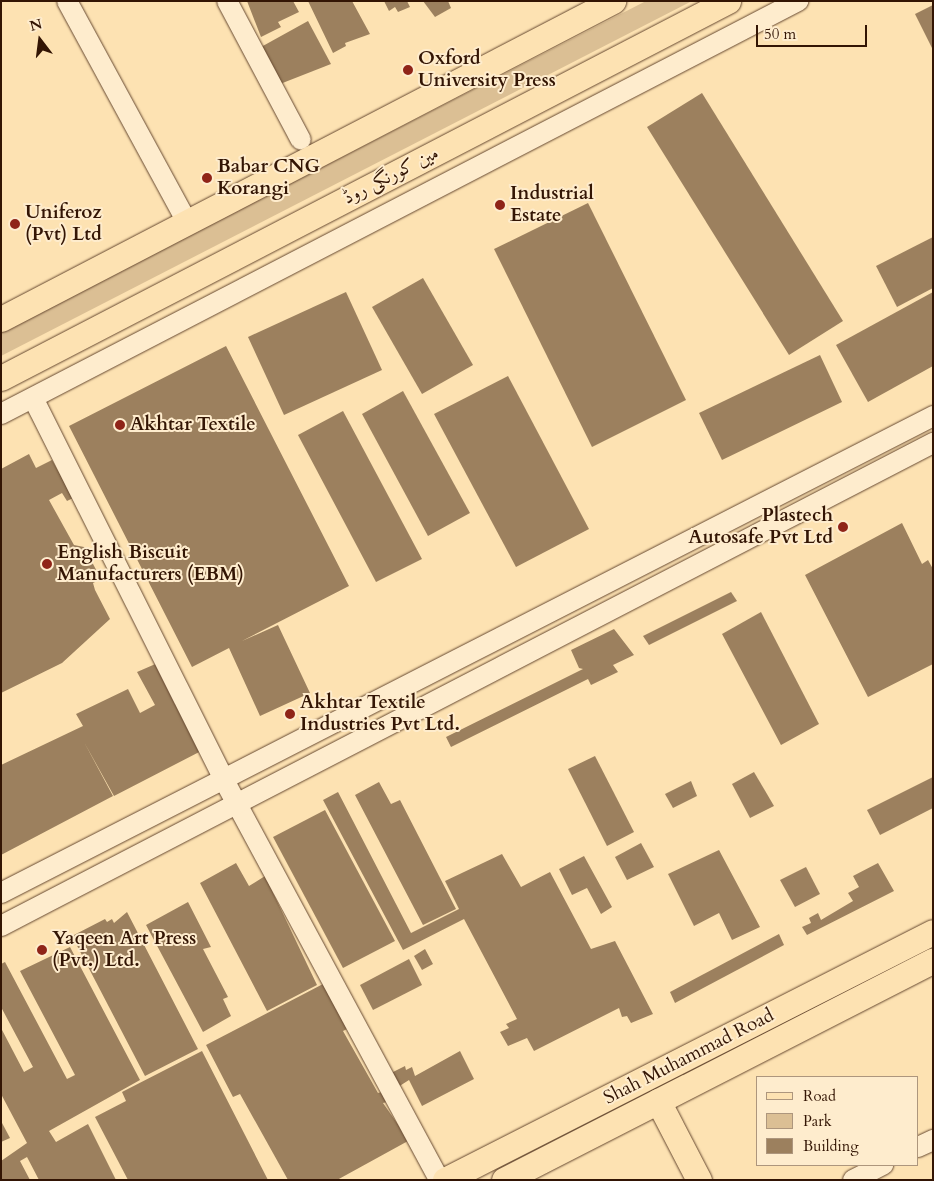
<!DOCTYPE html>
<html>
<head>
<meta charset="utf-8">
<style>
	body { margin:0 }
	#map { position:relative; width:934px; height:1181px; overflow:hidden; background:#fde2b2; font-family:Cardo,Amiri,serif }
	div>[style] { position:absolute }
	.green>* { inset:0; background:#dbbf94 }
	.building>* { inset:0; background:#9c805e }
	.roads { filter:drop-shadow(0 0 1px #664830) drop-shadow(0 0 1px #664830) }
	.minor>* { height:20px; margin:-10px; padding:0 10px; transform-origin:10px; border-radius:10px; background:#feeccd }
	.major>* { height:25px; margin:-12.5px; padding:0 12.5px; transform-origin:12.5px; border-radius:12.5px; background:#fde2b2 }
	.dots>* { width:14px; height:14px; translate:-50% -50%; box-sizing:border-box; border:2px solid #feeccd; border-radius:50% }
	span { translate:-50% -50%; white-space:nowrap; text-align:center; line-height:1.15; -webkit-text-stroke:4px #feeccd; paint-order:stroke }
	.poi-label { font-size:19px; color:#331504; font-weight:700 }
	.left { translate:0 -50%; text-align:left }
	.right { translate:-100% -50%; text-align:right }
	.street-label { font-size:19px; color:#331504 }
	.frame { position:absolute; inset:0; border:2px solid #331504; pointer-events:none }
	.legend { position:absolute; left:756px; top:1076px; width:162px; height:90px; box-sizing:border-box; background:#feeccd; border:1px solid #ad967d; margin:0; padding:6px 9px; list-style:none; font-size:15px; color:#331504 }
	.legend li { display:flex; align-items:center; gap:10px; height:25px }
	.legend b { width:25px; border:1px solid #ad967d }
	.north { position:absolute; left:15px; top:15px; width:50px; height:50px; -webkit-text-stroke:4px #feeccd; paint-order:stroke; rotate:345deg; font-size:14px; font-weight:700; line-height:20px; text-align:center; color:#331504 }
	.north::after { content:''; display:block; margin:auto; width:18px; height:22px; background:#331504; clip-path:polygon(50% 0,100% 100%,50% 72%,0 100%) }
	.scale { position:absolute; left:756px; top:25px; width:111px; height:22px; box-sizing:border-box; border:2px solid #331504; border-top:0; padding-left:6px; font-size:15px; line-height:18px; white-space:nowrap; color:#331504; -webkit-text-stroke:4px #feeccd; paint-order:stroke }
</style>
</head>
<body>
<div id="map">
	<div class="green">
		<div style="clip-path:polygon(646px 1px,692px 1px,1px 356px,1px 332px)"></div>
	</div>
	<div class="building">
		<div style="clip-path:polygon(247px 1px,293px 1px,299px 12px,278px 22px,281px 27px,261px 37px)"></div>
		<div style="clip-path:polygon(308px 1px,352px 1px,370px 34px,345px 43px,346px 46px,333px 53px)"></div>
		<div style="clip-path:polygon(384px 1px,407px 1px,410px 7px,398px 12px,395px 7px,389px 11px)"></div>
		<div style="clip-path:polygon(423px 1px,448px 1px,451px 8px,435px 17px)"></div>
		<div style="clip-path:polygon(933px 5px,933px 50px,915px 14px)"></div>
		<div style="clip-path:polygon(308px 21px,331px 64px,280px 84px,261px 47px)"></div>
		<div style="clip-path:polygon(702px 93px,843px 321px,789px 355px,647px 127px)"></div>
		<div style="clip-path:polygon(588px 203px,686px 400px,592px 447px,494px 249px)"></div>
		<div style="clip-path:polygon(933px 237px,933px 288px,897px 307px,876px 266px)"></div>
		<div style="clip-path:polygon(423px 278px,473px 365px,422px 394px,372px 307px)"></div>
		<div style="clip-path:polygon(346px 292px,382px 370px,284px 415px,248px 337px)"></div>
		<div style="clip-path:polygon(933px 292px,933px 366px,868px 402px,836px 345px)"></div>
		<div style="clip-path:polygon(226px 346px,349px 586px,242px 641px,278px 625px,310px 693px,260px 716px,229px 648px,192px 667px,69px 426px)"></div>
		<div style="clip-path:polygon(820px 355px,842px 402px,722px 460px,699px 413px)"></div>
		<div style="clip-path:polygon(508px 376px,589px 529px,516px 567px,434px 414px)"></div>
		<div style="clip-path:polygon(403px 391px,470px 513px,428px 536px,362px 414px)"></div>
		<div style="clip-path:polygon(343px 411px,422px 559px,376px 582px,298px 435px)"></div>
		<div style="clip-path:polygon(29px 454px,36px 468px,52px 460px,73px 498px,67px 501px,62px 493px,49px 500px,74px 545px,84px 547px,101px 579px,93px 583px,95px 590px,110px 619px,62px 663px,1px 693px,1px 469px)"></div>
		<div style="clip-path:polygon(902px 523px,922px 564px,928px 560px,933px 569px,933px 664px,868px 697px,805px 575px)"></div>
		<div style="clip-path:polygon(731px 592px,737px 601px,649px 645px,643px 636px)"></div>
		<div style="clip-path:polygon(761px 612px,819px 724px,781px 745px,722px 634px)"></div>
		<div style="clip-path:polygon(614px 629px,634px 655px,613px 665px,618px 672px,591px 685px,588px 679px,451px 747px,446px 737px,583px 669px,579px 668px,571px 650px)"></div>
		<div style="clip-path:polygon(160px 662px,205px 749px,114px 796px,84px 742px,113px 796px,1px 855px,1px 765px,83px 726px,76px 714px,128px 689px,140px 713px,155px 705px,137px 672px)"></div>
		<div style="clip-path:polygon(595px 756px,634px 832px,607px 846px,568px 769px)"></div>
		<div style="clip-path:polygon(754px 772px,774px 806px,750px 818px,732px 784px)"></div>
		<div style="clip-path:polygon(933px 777px,933px 808px,880px 835px,867px 810px)"></div>
		<div style="clip-path:polygon(691px 781px,697px 796px,673px 808px,665px 794px)"></div>
		<div style="clip-path:polygon(379px 782px,391px 804px,400px 800px,456px 909px,423px 925px,355px 795px)"></div>
		<div style="clip-path:polygon(338px 792px,411px 933px,459px 909px,445px 881px,502px 854px,521px 887px,550px 872px,591px 949px,615px 941px,653px 1014px,631px 1023px,627px 1016px,622px 1017px,619px 1008px,534px 1051px,527px 1038px,508px 1046px,500px 1032px,509px 1028px,506px 1024px,517px 1019px,464px 919px,403px 950px,323px 800px)"></div>
		<div style="clip-path:polygon(325px 810px,395px 941px,343px 968px,273px 837px)"></div>
		<div style="clip-path:polygon(641px 843px,654px 867px,627px 880px,615px 857px)"></div>
		<div style="clip-path:polygon(719px 850px,760px 927px,732px 940px,719px 913px,694px 926px,668px 874px)"></div>
		<div style="clip-path:polygon(584px 856px,612px 907px,601px 914px,587px 888px,572px 895px,559px 869px)"></div>
		<div style="clip-path:polygon(236px 863px,249px 886px,265px 876px,317px 985px,267px 1011px,200px 883px)"></div>
		<div style="clip-path:polygon(878px 863px,894px 891px,807px 935px,802px 927px,811px 923px,809px 918px,818px 913px,821px 920px,853px 901px,848px 893px,859px 887px,853px 876px)"></div>
		<div style="clip-path:polygon(806px 867px,820px 894px,795px 907px,780px 880px)"></div>
		<div style="clip-path:polygon(188px 902px,211px 947px,203px 949px,228px 997px,223px 999px,231px 1016px,203px 1032px,146px 925px)"></div>
		<div style="clip-path:polygon(127px 912px,198px 1049px,145px 1076px,72px 936px,105px 919px,107px 922px,112px 919px,114px 923px)"></div>
		<div style="clip-path:polygon(779px 934px,784px 945px,675px 1003px,670px 992px)"></div>
		<div style="clip-path:polygon(70px 947px,140px 1080px,49px 1131px,56px 1142px,88px 1124px,116px 1180px,39px 1180px,27px 1157px,20px 1161px,30px 1180px,1px 1180px,1px 1161px,27px 1143px,1px 1094px,1px 1028px,24px 1072px,33px 1067px,1px 1007px,1px 964px,5px 962px,67px 1079px,75px 1075px,20px 971px)"></div>
		<div style="clip-path:polygon(425px 949px,433px 964px,422px 970px,414px 956px)"></div>
		<div style="clip-path:polygon(409px 959px,422px 985px,373px 1010px,360px 985px)"></div>
		<div style="clip-path:polygon(323px 984px,347px 1029px,343px 1031px,378px 1093px,382px 1092px,387px 1102px,383px 1103px,399px 1126px,402px 1125px,408px 1141px,337px 1180px,288px 1180px,240px 1094px,233px 1097px,206px 1045px)"></div>
		<div style="clip-path:polygon(202px 1051px,268px 1180px,128px 1180px,95px 1117px,126px 1101px,122px 1092px)"></div>
		<div style="clip-path:polygon(460px 1051px,474px 1079px,422px 1106px,409px 1080px,398px 1087px,391px 1073px,405px 1066px,406px 1070px,412px 1067px,415px 1076px)"></div>
		<div style="clip-path:polygon(1px 1121px,10px 1138px,1px 1142px)"></div>
	</div>
	<div class="roads">
		<div class="minor">
			<div style="left:67px;top:1px;width:251px;rotate:61.5deg"></div>
			<div style="left:227px;top:1px;width:157px;rotate:62deg"></div>
			<div style="left:33px;top:398px;width:427px;rotate:63.4deg"></div>
			<div style="left:224px;top:780px;width:454px;rotate:61.7deg"></div>
			<div style="left:1px;top:414px;width:898px;rotate:-27.39deg"></div>
			<div style="left:1px;top:893px;width:1047px;rotate:-27.1deg"></div>
			<div style="left:1px;top:926px;width:1050px;rotate:-27.4deg"></div>
			<div style="left:918px;top:1147px;width:17px;rotate:-25deg"></div>
			<div style="left:853px;top:1180px;width:34px;rotate:-27deg"></div>
		</div>
		<div class="major">
			<div style="left:1px;top:319px;width:690px;rotate:-27.46deg"></div>
			<div style="left:1px;top:378px;width:819px;rotate:-27.41deg"></div>
			<div style="left:658px;top:1101px;width:89px;rotate:62.6deg"></div>
			<div style="left:445px;top:1180px;width:547px;rotate:-26.94deg"></div>
			<div style="left:504px;top:1180px;width:482px;rotate:-27.1deg"></div>
		</div>
	</div>
	<div class="dots">
		<div style="left:408px;top:70px;background:#8f2418"></div>
		<div style="left:207px;top:178px;background:#8f2418"></div>
		<div style="left:500px;top:205px;background:#8f2418"></div>
		<div style="left:15px;top:224px;background:#8f2418"></div>
		<div style="left:120px;top:425px;background:#8f2418"></div>
		<div style="left:843px;top:527px;background:#8f2418"></div>
		<div style="left:47px;top:564px;background:#8f2418"></div>
		<div style="left:290px;top:714px;background:#8f2418"></div>
		<div style="left:42px;top:950px;background:#8f2418"></div>
	</div>
	<div class="poi-label">
		<span class="left" style="left:418px;top:70px">Oxford<br>University Press</span>
		<span class="left" style="left:217px;top:178px">Babar CNG<br>Korangi</span>
		<span class="left" style="left:510px;top:205px">Industrial<br>Estate</span>
		<span class="left" style="left:25px;top:224px">Uniferoz<br>(Pvt) Ltd</span>
		<span class="left" style="left:130px;top:425px">Akhtar Textile</span>
		<span class="right" style="left:833px;top:527px">Plastech<br>Autosafe Pvt Ltd</span>
		<span class="left" style="left:57px;top:564px">English Biscuit<br>Manufacturers (EBM)</span>
		<span class="left" style="left:300px;top:714px">Akhtar Textile<br>Industries Pvt Ltd.</span>
		<span class="left" style="left:52px;top:950px">Yaqeen Art Press<br>(Pvt.) Ltd.</span>
	</div>
	<div class="street-label">
		<span style="left:391px;top:176px;rotate:-27deg">مین کورنگی روڈ</span>
		<span style="left:689px;top:1057px;rotate:-27deg">Shah Muhammad Road</span>
	</div>
	<div class="frame"></div>
	<ul class="legend">
	<li><b style="height:6px;background:#fde2b2"></b>Road</li>
	<li><b style="height:14px;background:#dbbf94"></b>Park</li>
	<li><b style="height:14px;background:#9c805e"></b>Building</li>
	</ul>
	<div class="north">N</div>
	<div class="scale">50 m</div>
</div>
</body>
</html>
